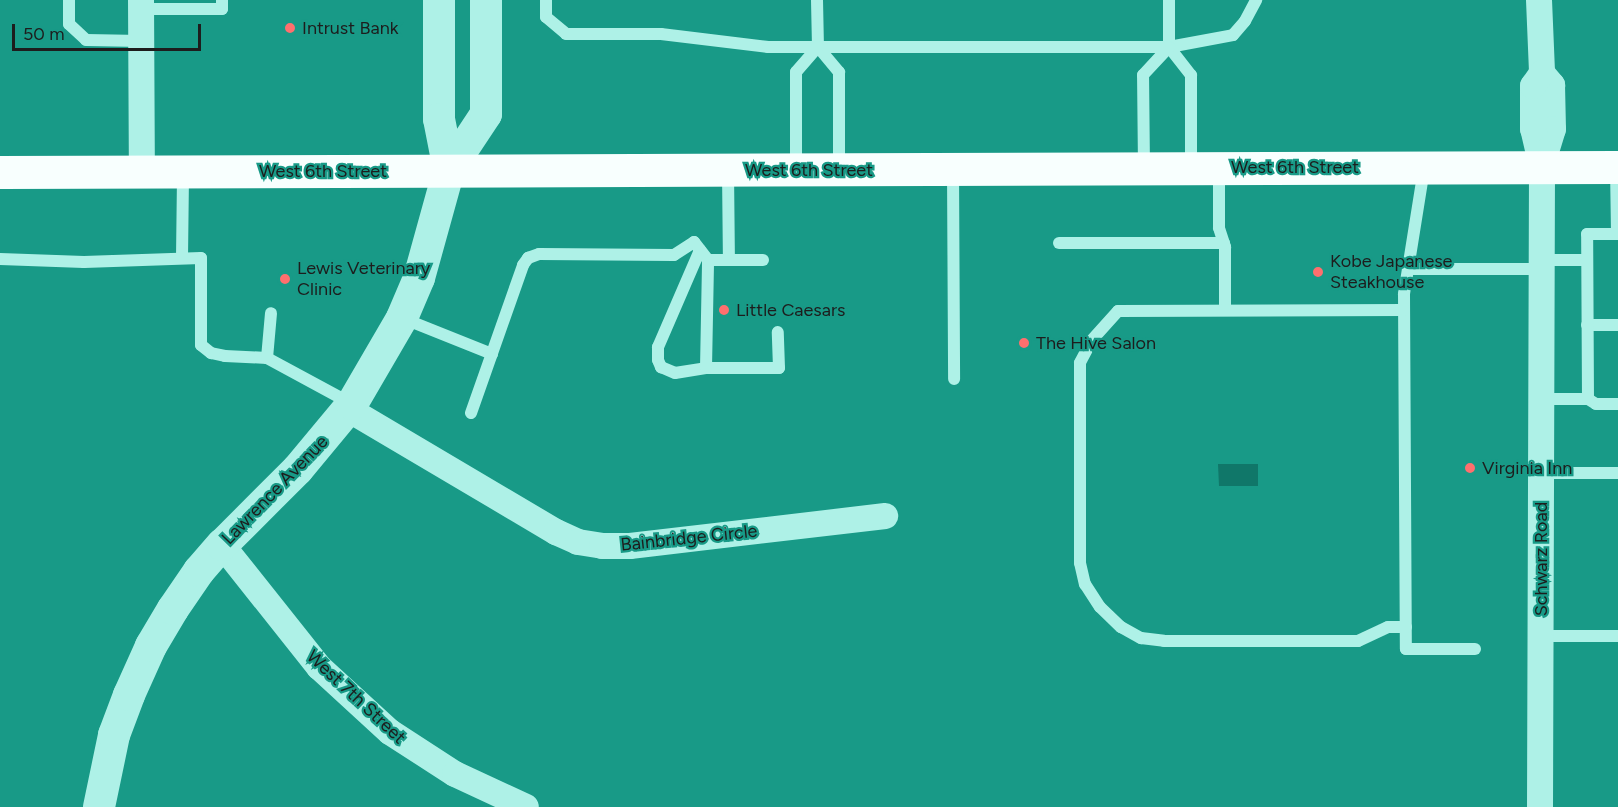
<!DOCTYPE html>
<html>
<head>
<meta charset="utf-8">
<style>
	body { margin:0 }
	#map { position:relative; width:1618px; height:807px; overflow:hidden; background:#189a87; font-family:Figtree,sans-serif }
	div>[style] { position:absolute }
	.water>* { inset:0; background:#107769 }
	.service>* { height:12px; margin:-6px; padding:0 6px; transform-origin:6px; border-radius:6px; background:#aef1e7 }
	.minor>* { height:26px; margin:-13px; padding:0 13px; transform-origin:13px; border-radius:13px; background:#aef1e7 }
	.tertiary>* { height:32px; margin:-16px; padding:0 16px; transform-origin:16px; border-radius:16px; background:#aef1e7 }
	.primary>* { height:33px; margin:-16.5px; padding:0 16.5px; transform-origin:16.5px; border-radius:16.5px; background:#f8fffe }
	.dots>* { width:16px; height:16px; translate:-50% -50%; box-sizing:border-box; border:3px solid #189a87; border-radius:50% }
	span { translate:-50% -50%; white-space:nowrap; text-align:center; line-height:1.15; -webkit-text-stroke:4.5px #189a87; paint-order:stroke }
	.poi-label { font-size:18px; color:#1d1d1d }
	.left { translate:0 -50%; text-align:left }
	.street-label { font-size:18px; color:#1d1d1d }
	.scale { position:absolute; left:12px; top:24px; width:189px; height:27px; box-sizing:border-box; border:3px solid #1d1d1d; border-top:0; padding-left:8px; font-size:18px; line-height:21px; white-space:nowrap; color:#1d1d1d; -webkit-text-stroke:4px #189a87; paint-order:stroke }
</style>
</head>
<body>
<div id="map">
	<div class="water">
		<div style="clip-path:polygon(1218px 464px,1258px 464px,1258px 486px,1219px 486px)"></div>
	</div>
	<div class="service">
		<div style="left:69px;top:0;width:24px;rotate:90deg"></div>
		<div style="left:69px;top:24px;width:23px;rotate:43deg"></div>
		<div style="left:86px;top:40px;width:55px;rotate:1deg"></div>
		<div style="left:546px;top:0;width:17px;rotate:90deg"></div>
		<div style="left:546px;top:17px;width:26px;rotate:40deg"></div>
		<div style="left:566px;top:34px;width:95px"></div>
		<div style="left:661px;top:34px;width:108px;rotate:6.9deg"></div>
		<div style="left:768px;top:47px;width:401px"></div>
		<div style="left:1169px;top:47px;width:65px;rotate:-10.6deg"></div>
		<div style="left:1233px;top:35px;width:18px;rotate:-49deg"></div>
		<div style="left:1245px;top:21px;width:24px;rotate:-62deg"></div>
		<div style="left:817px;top:0;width:47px;rotate:88.8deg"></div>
		<div style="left:818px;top:47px;width:33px;rotate:50deg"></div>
		<div style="left:839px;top:72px;width:96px;rotate:90deg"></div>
		<div style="left:1169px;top:0;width:47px;rotate:90deg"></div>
		<div style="left:1169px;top:47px;width:36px;rotate:52deg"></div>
		<div style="left:1191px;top:75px;width:91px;rotate:90deg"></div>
		<div style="left:141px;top:9px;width:81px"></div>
		<div style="left:222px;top:9px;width:9px;rotate:-90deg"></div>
		<div style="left:796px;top:167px;width:95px;rotate:-90deg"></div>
		<div style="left:796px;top:72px;width:33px;rotate:-49deg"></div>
		<div style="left:1144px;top:167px;width:92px;rotate:-90.6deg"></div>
		<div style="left:1143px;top:75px;width:38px;rotate:-47deg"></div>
		<div style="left:1219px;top:168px;width:60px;rotate:90deg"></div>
		<div style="left:1219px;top:228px;width:20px;rotate:72deg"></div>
		<div style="left:1225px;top:247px;width:63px;rotate:90deg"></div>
		<div style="left:1616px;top:168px;width:66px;rotate:89.1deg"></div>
		<div style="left:1424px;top:169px;width:127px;rotate:99.1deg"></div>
		<div style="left:1404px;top:294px;width:355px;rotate:89.7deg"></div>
		<div style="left:1406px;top:649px;width:69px"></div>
		<div style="left:953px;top:170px;width:209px;rotate:89.7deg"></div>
		<div style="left:728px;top:171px;width:89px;rotate:89.4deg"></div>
		<div style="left:1059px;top:243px;width:165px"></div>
		<div style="left:700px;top:250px;width:106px;rotate:113.4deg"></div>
		<div style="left:658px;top:347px;width:13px;rotate:90deg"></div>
		<div style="left:658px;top:360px;width:8px;rotate:67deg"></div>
		<div style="left:661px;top:367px;width:15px;rotate:23deg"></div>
		<div style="left:675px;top:373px;width:31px;rotate:-9deg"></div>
		<div style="left:706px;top:368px;width:73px"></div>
		<div style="left:779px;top:368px;width:36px;rotate:-92deg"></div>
		<div style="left:182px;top:258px;width:86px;rotate:-89.3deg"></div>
		<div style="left:0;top:259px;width:84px;rotate:2deg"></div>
		<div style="left:84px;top:262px;width:117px;rotate:-2deg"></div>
		<div style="left:201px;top:258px;width:87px;rotate:90deg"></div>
		<div style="left:201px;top:345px;width:13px;rotate:39deg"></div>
		<div style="left:211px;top:353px;width:14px;rotate:12deg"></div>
		<div style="left:225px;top:356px;width:42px;rotate:2.7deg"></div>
		<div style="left:267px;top:358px;width:97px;rotate:28.4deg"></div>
		<div style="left:1541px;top:260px;width:46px"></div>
		<div style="left:1408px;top:269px;width:133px"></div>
		<div style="left:1404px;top:310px;width:286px;rotate:179.8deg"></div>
		<div style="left:1118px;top:311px;width:39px;rotate:132deg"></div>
		<div style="left:1092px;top:340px;width:26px;rotate:118deg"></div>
		<div style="left:1080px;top:363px;width:200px;rotate:90deg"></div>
		<div style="left:1080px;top:563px;width:22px;rotate:77deg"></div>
		<div style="left:1085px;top:584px;width:27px;rotate:57deg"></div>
		<div style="left:1100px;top:607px;width:29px;rotate:44deg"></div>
		<div style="left:1121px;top:627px;width:23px;rotate:29deg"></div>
		<div style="left:1141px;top:638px;width:23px;rotate:7deg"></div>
		<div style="left:1164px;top:641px;width:194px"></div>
		<div style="left:1358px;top:641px;width:33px;rotate:-25deg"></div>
		<div style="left:1388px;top:627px;width:18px"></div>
		<div style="left:402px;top:318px;width:97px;rotate:21.8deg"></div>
		<div style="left:1587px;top:325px;width:31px"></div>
		<div style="left:267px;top:358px;width:45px;rotate:-84.9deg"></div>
		<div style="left:706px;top:368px;width:108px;rotate:-88.9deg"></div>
		<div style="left:1541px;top:399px;width:47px"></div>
		<div style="left:1588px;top:399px;width:9px;rotate:32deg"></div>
		<div style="left:1596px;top:404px;width:22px"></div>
		<div style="left:1588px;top:399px;width:165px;rotate:-90.3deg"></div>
		<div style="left:1587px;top:234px;width:31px"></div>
		<div style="left:471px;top:413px;width:157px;rotate:-70.6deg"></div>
		<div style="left:523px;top:265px;width:9px;rotate:-54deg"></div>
		<div style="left:528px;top:258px;width:12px;rotate:-20deg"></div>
		<div style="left:539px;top:254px;width:135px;rotate:0.4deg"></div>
		<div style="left:674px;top:255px;width:24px;rotate:-33deg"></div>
		<div style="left:694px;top:242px;width:23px;rotate:52deg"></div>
		<div style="left:708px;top:260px;width:55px"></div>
		<div style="left:1541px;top:473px;width:77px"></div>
		<div style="left:1541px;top:636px;width:77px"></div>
	</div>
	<div class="minor">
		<div style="left:141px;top:0;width:171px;rotate:89.7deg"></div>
		<div style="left:1539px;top:0;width:73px;rotate:87.6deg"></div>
		<div style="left:1542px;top:73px;width:16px;rotate:50deg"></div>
		<div style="left:1552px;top:85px;width:44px;rotate:88.7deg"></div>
		<div style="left:1553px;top:129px;width:39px;rotate:107deg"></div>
		<div style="left:348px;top:409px;width:242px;rotate:30.6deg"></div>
		<div style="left:556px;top:532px;width:24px;rotate:24deg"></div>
		<div style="left:578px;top:542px;width:24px;rotate:9deg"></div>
		<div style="left:602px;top:546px;width:28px"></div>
		<div style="left:630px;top:546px;width:257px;rotate:-6.7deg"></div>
		<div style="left:222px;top:545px;width:156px;rotate:51.5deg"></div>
		<div style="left:319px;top:667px;width:96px;rotate:42.5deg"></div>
		<div style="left:390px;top:732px;width:77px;rotate:32.9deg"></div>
		<div style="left:455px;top:774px;width:78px;rotate:24.9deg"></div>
		<div style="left:1540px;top:807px;width:640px;rotate:-89.82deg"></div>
		<div style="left:1542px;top:167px;width:39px;rotate:-103deg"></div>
		<div style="left:1533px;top:129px;width:43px;rotate:-90deg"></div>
		<div style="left:1533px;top:86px;width:16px;rotate:-55deg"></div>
	</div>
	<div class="tertiary">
		<div style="left:439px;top:0;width:119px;rotate:90deg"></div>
		<div style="left:439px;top:119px;width:52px;rotate:78.9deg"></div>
		<div style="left:99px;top:807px;width:74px;rotate:-78.2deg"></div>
		<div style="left:114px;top:735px;width:43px;rotate:-69.4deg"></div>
		<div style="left:129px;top:695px;width:54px;rotate:-65.8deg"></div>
		<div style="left:151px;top:646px;width:43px;rotate:-59.3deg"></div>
		<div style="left:173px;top:609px;width:46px;rotate:-55.6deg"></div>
		<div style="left:199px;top:571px;width:35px;rotate:-49deg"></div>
		<div style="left:222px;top:545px;width:107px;rotate:-45deg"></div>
		<div style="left:298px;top:469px;width:85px;rotate:-50.3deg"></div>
		<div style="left:352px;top:404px;width:99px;rotate:-59.8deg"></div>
		<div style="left:402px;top:318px;width:43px;rotate:-67deg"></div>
		<div style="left:419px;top:278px;width:112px;rotate:-74.5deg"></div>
		<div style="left:449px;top:170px;width:67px;rotate:-56.5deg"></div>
		<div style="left:486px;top:114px;width:114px;rotate:-90deg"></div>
	</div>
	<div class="primary">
		<div style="left:0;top:172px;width:1618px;rotate:-0.18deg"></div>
	</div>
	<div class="dots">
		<div style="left:290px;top:28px;background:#ff6f6e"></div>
		<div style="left:1318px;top:272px;background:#ff6f6e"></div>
		<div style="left:285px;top:279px;background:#ff6f6e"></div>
		<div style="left:724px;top:310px;background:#ff6f6e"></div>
		<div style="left:1024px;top:343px;background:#ff6f6e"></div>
		<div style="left:1470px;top:468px;background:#ff6f6e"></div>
	</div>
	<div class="poi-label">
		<span class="left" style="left:302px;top:28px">Intrust Bank</span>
		<span class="left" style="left:1330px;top:272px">Kobe Japanese<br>Steakhouse</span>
		<span class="left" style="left:297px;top:279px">Lewis Veterinary<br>Clinic</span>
		<span class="left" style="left:736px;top:310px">Little Caesars</span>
		<span class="left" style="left:1036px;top:343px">The Hive Salon</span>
		<span class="left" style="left:1482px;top:468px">Virginia Inn</span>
	</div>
	<div class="street-label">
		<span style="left:1295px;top:167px">West 6th Street</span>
		<span style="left:809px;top:170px">West 6th Street</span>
		<span style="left:323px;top:171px">West 6th Street</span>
		<span style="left:275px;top:490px;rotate:-46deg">Lawrence Avenue</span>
		<span style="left:689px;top:538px;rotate:-6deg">Bainbridge Circle</span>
		<span style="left:1541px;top:559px;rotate:-90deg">Schwarz Road</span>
		<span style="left:356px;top:697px;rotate:43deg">West 7th Street</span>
	</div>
	<div class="scale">50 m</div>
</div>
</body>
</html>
